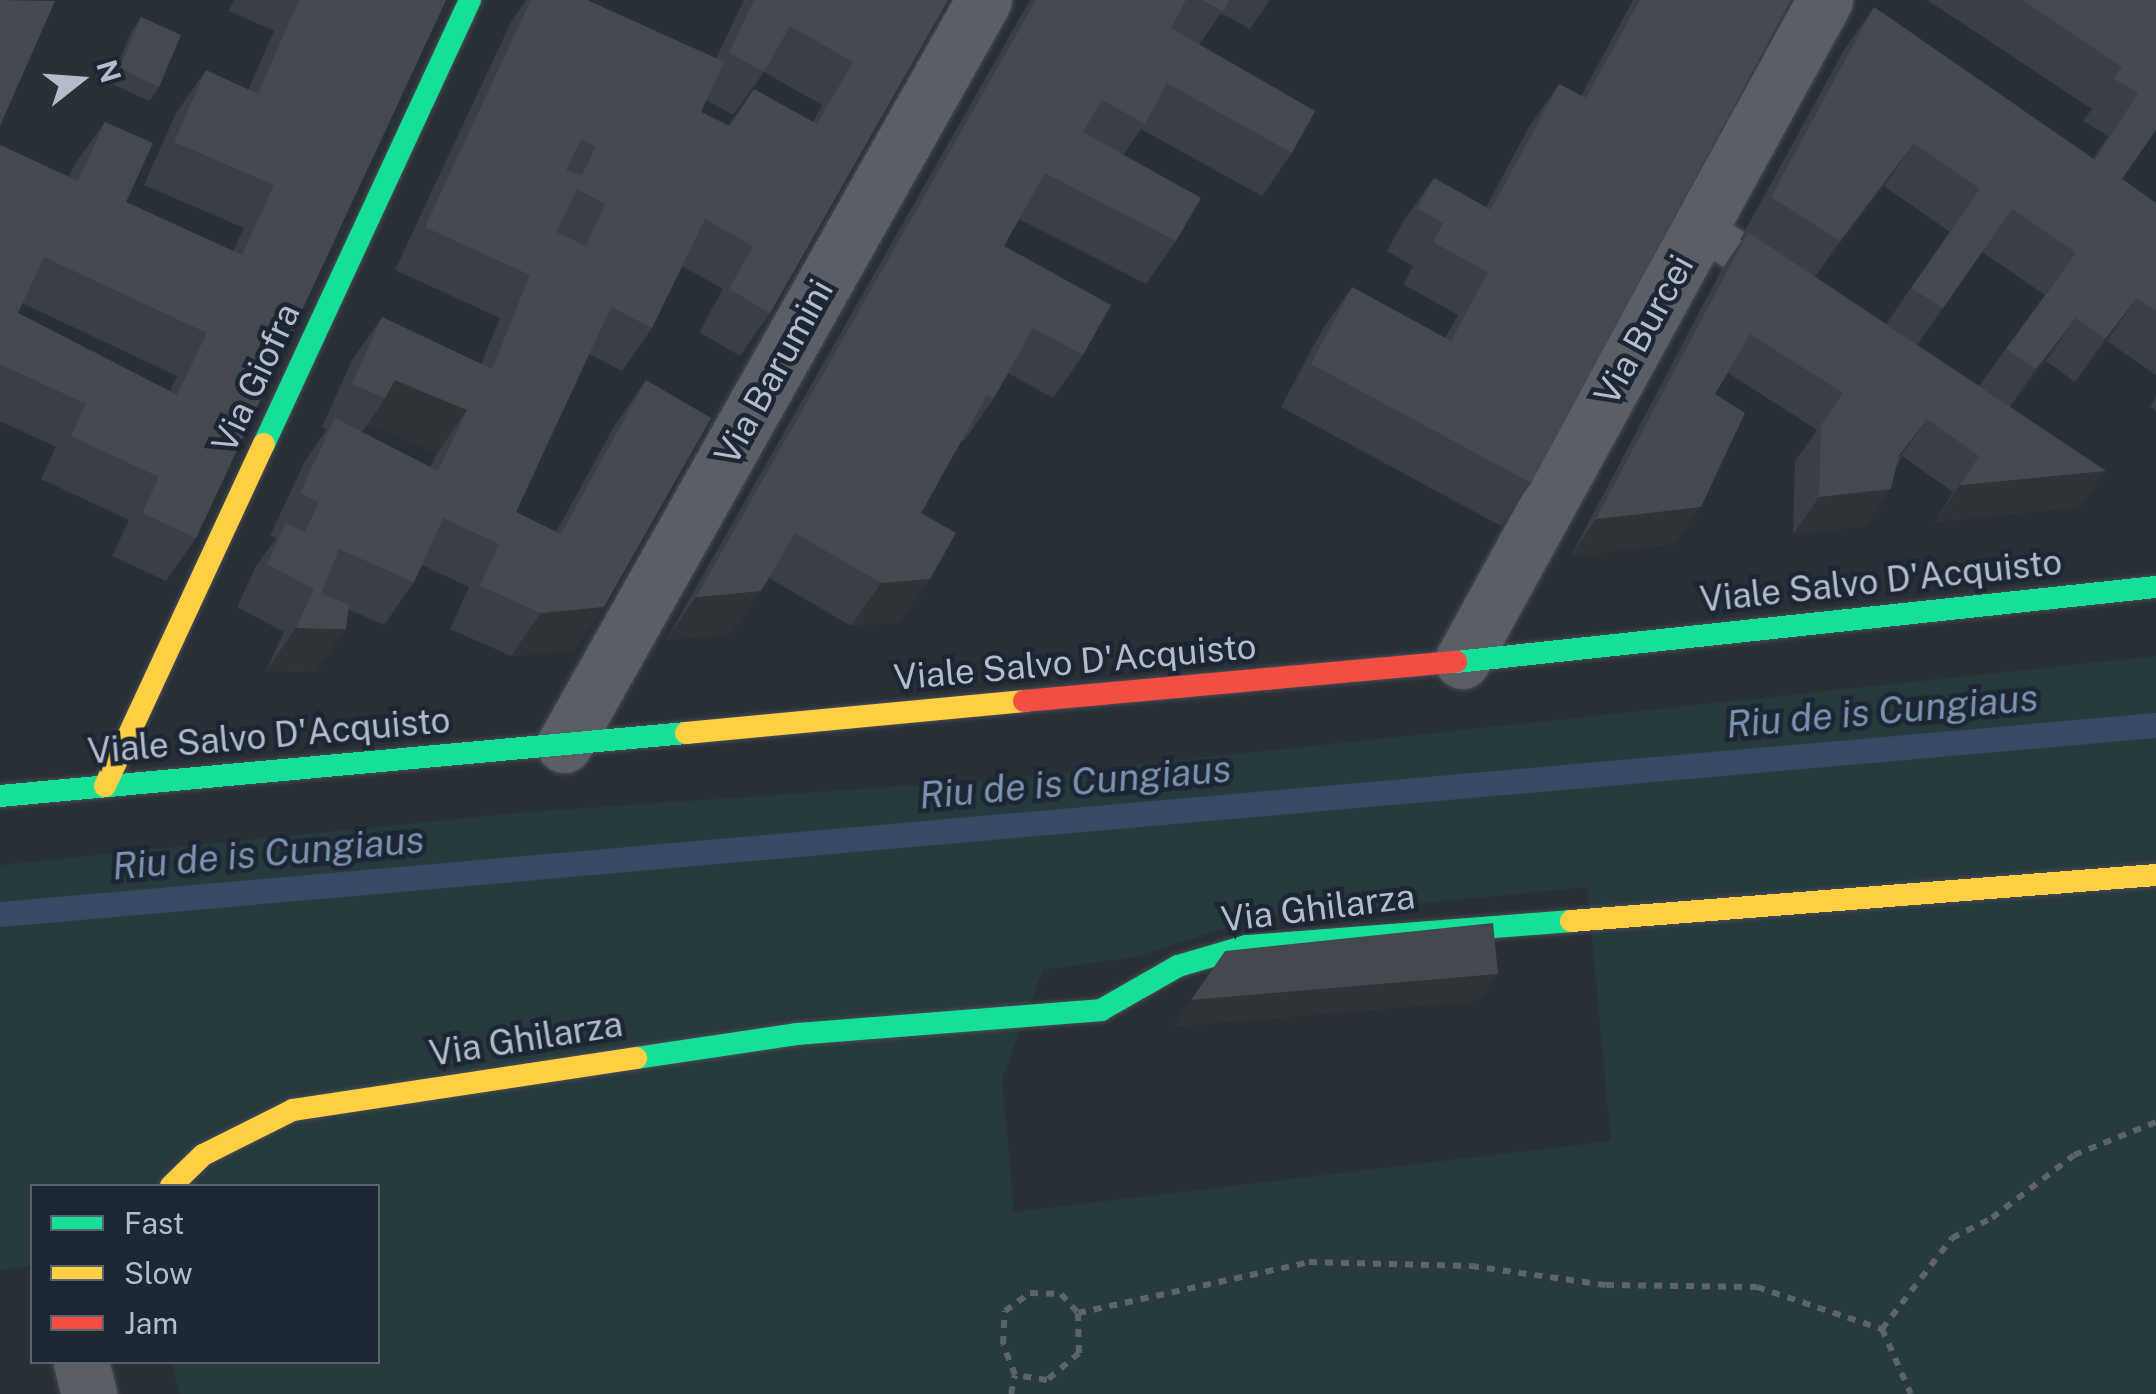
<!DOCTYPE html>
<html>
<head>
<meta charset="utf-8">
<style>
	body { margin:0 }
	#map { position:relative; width:2156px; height:1394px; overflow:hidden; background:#2a3038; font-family:"Public Sans",sans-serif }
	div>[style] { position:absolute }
	.green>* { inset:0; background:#273a3e }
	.stream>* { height:25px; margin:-12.5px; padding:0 12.5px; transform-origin:12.5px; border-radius:12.5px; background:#384963 }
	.path>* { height:6px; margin-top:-3px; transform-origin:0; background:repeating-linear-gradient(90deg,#5d636a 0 8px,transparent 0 16px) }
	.roads { filter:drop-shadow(0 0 2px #484c53) drop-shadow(0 0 2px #484c53) }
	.lane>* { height:40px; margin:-20px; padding:0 20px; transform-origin:20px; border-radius:20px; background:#5a5e66 }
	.street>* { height:55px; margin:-27.5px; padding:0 27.5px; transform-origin:27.5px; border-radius:27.5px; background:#5a5e66 }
	.fast>* { height:22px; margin:-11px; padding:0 11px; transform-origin:11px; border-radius:11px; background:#16e098 }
	.slow>* { height:22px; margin:-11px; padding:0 11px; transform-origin:11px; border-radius:11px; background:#ffcf43 }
	.jam>* { height:22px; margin:-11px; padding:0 11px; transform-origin:11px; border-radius:11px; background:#f24e42 }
	.wall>* { inset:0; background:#3a3f45 }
	.shaded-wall>* { inset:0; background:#303338 }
	.building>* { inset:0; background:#444950 }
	span { translate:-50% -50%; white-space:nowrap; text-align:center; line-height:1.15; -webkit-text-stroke:9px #1d2633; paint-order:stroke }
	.street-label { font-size:35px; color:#b4bcc9 }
	.water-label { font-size:38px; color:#7c92b1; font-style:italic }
	.legend { position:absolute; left:30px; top:1184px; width:350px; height:180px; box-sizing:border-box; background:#1d2633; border:2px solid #59626f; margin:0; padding:12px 18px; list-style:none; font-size:30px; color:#b4bcc9 }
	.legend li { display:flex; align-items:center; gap:20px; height:50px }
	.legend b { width:50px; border:2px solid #59626f }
	.north { position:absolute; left:30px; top:30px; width:100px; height:100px; -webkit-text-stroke:8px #1d2633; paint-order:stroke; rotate:73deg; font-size:28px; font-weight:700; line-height:40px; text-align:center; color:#b4bcc9 }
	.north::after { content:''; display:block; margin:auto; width:35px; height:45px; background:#b4bcc9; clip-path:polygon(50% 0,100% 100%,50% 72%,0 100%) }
</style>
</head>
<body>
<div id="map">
	<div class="green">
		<div style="clip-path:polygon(evenodd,2156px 656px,2156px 1394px,180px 1394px,172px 1362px,378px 1362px,378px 1186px,32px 1186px,32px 1266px,0 1270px,0 865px,526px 812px,994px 780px,2156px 656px,1587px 887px,1611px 1141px,1014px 1212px,1002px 1078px,1043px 970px,1135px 957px,1250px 920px,1587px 887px)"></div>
	</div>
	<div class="stream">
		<div style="left:0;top:914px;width:2164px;rotate:-5.01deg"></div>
	</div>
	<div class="path">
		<div style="left:1078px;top:1313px;width:237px;rotate:-12.4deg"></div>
		<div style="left:1309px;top:1262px;width:162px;rotate:1.4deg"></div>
		<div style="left:1471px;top:1266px;width:136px;rotate:8deg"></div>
		<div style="left:1606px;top:1285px;width:151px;rotate:0.8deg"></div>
		<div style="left:1757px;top:1287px;width:132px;rotate:18.6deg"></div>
		<div style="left:1882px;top:1329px;width:71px;rotate:66deg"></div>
		<div style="left:1882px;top:1329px;width:115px;rotate:-52.4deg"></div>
		<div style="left:1952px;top:1238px;width:45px;rotate:-26.6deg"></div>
		<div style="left:1992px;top:1218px;width:103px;rotate:-37.5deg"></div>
		<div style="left:2074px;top:1155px;width:88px;rotate:-21.9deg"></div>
		<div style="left:1011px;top:1394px;width:19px;rotate:-78deg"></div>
		<div style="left:1015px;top:1375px;width:33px;rotate:-111deg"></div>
		<div style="left:1003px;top:1344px;width:33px;rotate:-87deg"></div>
		<div style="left:1005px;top:1311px;width:31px;rotate:-36deg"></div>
		<div style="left:1030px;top:1293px;width:31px;rotate:2deg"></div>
		<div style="left:1061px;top:1294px;width:25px;rotate:48deg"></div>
		<div style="left:1078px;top:1313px;width:40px;rotate:88.6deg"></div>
		<div style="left:1079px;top:1353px;width:42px;rotate:139.8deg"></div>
		<div style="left:1047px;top:1380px;width:32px;rotate:-171deg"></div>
	</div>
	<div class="roads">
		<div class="lane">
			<div style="left:1700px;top:228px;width:96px;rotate:32.7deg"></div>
		</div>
		<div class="street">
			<div style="left:1462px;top:661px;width:754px;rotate:-61.23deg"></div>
			<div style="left:564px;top:745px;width:855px;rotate:-60.59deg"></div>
			<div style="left:81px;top:1362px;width:33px;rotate:76deg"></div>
		</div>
		<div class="fast">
			<div style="left:264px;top:444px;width:489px;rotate:-65.1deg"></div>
			<div style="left:1456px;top:662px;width:704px;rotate:-6.12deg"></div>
			<div style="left:0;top:796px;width:689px;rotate:-5.25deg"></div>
			<div style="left:636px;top:1058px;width:163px;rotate:-8.5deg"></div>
			<div style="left:797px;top:1034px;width:305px;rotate:-4.5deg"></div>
			<div style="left:1101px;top:1010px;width:89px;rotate:-29.7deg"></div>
			<div style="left:1178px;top:966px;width:72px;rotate:-16.2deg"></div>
			<div style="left:1247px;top:946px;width:325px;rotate:-4.4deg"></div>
		</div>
		<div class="slow">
			<div style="left:686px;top:733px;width:340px;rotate:-5.4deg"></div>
			<div style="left:105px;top:786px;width:377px;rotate:-65.1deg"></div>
			<div style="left:1571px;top:921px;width:587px;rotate:-4.5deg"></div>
			<div style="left:171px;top:1186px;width:45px;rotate:-44.1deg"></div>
			<div style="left:203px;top:1155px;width:101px;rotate:-26.6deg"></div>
			<div style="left:293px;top:1110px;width:347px;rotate:-8.6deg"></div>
		</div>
		<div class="jam">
			<div style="left:1024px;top:701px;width:434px;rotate:-5.2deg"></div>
		</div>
	</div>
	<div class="wall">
		<div style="clip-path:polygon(evenodd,234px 0,446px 0,196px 538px,166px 581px,112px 556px,129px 520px,41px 479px,56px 447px,0 421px,0 145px,69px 177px,75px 164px,105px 122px,126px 202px,233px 251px,244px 228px,144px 185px,176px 113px,206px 70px,248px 90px,274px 31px,229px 11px,234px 0,22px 303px,177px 376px,170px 391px,18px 313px,22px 303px)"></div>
		<div style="clip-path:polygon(evenodd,526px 0,587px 0,716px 58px,744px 0,948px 0,770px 313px,740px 356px,699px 332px,723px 289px,682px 266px,652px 328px,622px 371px,589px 354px,516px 512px,556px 532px,616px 423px,646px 380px,574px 650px,511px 656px,450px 629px,469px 587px,422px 565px,414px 582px,384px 625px,348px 609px,316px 672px,266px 671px,284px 632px,237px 607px,256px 566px,276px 538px,270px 536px,305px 461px,327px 429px,322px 427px,352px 360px,382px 317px,481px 364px,500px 318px,395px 270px,511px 22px,526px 0,764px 72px,822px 105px,813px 122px,754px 89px,728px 126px,701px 112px,706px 100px,733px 115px,764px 72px,526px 0,368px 424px,437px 453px,430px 467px,362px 432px,368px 424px)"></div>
		<div style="clip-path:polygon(1030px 0,1270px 0,1250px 29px,1221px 13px,1199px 45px,1292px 153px,1262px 196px,1141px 129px,1123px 155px,1176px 241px,1146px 284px,1019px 219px,1004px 246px,1083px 355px,1053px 398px,1008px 373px,994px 398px,964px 441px,962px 440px,921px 513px,930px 579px,900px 622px,851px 626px,769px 578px,731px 634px,666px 640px)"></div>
		<div style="clip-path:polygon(1633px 0,1791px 0,1531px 483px,1501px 526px,1281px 407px,1322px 330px,1352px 287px,1445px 338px,1458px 315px,1403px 284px,1413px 266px,1387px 251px,1404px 220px,1434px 178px,1486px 207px,1529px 127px,1559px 84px,1581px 96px)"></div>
		<div style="clip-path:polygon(evenodd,1927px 0,2156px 0,2122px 179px,2156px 203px,2156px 375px,2107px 341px,2075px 382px,2046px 361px,2010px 407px,2080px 507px,1935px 522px,1953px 492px,1902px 456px,1866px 526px,1793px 534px,1795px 461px,1817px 430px,1728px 373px,1715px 394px,1675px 544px,1571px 556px,1722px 269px,1742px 240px,1740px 240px,1844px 50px,1874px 7px,2093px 159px,2108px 136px,2083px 121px,2092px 109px,1927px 0,1884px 186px,1950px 232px,1886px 324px,1815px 277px,1884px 186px,1927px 0,1982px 252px,2045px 295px,1979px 386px,1917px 345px,1982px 252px)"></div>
		<div style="clip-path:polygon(141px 17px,159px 87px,149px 101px,110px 83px,131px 32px)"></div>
		<div style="clip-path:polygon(2156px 397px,2156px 411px,2150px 406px)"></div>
	</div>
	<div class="shaded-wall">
		<div style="clip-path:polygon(1914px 143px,1884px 186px,1810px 284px,1840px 241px)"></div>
		<div style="clip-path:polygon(2137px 298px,2107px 341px,2075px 382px,2105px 339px)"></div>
		<div style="clip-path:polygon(2076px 318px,2046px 361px,2006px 412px,2036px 369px)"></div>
		<div style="clip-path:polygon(395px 380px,467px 410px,437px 453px,368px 424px,385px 398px)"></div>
		<div style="clip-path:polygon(1927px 419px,1875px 491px,1891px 489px,1866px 526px,1793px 534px,1819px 497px,1899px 455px)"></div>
		<div style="clip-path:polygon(2106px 471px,2080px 507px,1935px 522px,1960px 485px)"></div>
		<div style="clip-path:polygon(1701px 507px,1675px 544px,1571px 556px,1596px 519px)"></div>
		<div style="clip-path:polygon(930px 579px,900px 622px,851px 626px,881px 583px)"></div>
		<div style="clip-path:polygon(761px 591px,731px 634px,666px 640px,696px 597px)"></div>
		<div style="clip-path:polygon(604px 607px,574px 650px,511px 656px,541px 613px)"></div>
		<div style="clip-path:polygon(296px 628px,346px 629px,316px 672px,266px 671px)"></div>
		<div style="clip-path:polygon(1498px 974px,1479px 1001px,1172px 1027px,1191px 1000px)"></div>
	</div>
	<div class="building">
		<div style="clip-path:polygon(0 0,55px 1px,0 126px)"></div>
		<div style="clip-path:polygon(evenodd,299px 0,446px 0,196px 538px,142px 513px,159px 477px,71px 436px,86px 404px,0 364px,0 145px,78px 181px,105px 122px,153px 143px,126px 202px,242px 255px,274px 185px,174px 142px,206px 70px,258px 94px,299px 0,44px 257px,207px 333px,177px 395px,18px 313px,44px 257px)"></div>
		<div style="clip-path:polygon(evenodd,531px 0,587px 0,724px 62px,701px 112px,730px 126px,754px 89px,817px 124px,853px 62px,790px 26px,764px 72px,729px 53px,754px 0,948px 0,770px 313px,729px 289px,753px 246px,705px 219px,652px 328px,611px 307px,516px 512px,561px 534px,646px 380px,711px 418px,604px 607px,541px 613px,480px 586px,499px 544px,443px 518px,414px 582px,339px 549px,321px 594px,349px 604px,346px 629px,296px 628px,314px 589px,267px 564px,286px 523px,305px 532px,319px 502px,300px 493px,335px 418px,438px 471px,467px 410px,395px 380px,385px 398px,352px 384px,382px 317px,492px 369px,530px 275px,425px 227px,531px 0,581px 139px,596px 147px,582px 175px,566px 171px,581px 139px,531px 0,577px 189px,605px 204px,586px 246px,556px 232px,577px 189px)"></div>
		<div style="clip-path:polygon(1036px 0,1186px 0,1171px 28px,1315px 111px,1292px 153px,1167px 83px,1145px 124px,1102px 100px,1083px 132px,1201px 198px,1176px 241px,1045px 173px,1004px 246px,1111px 305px,1083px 355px,1033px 328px,994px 398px,987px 395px,921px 513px,956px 533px,930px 579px,881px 583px,795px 533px,761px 591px,696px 597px)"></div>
		<div style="clip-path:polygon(1202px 0,1229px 0,1223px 11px)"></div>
		<div style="clip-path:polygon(1640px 0,1791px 0,1531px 483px,1311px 364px,1352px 287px,1451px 341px,1488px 272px,1433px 242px,1443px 223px,1417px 208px,1434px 178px,1491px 210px,1559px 84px,1586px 98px)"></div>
		<div style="clip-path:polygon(2022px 0,2156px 0,2156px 130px,2122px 179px,2156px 203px,2156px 311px,2137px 298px,2105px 339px,2076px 318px,2036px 369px,2006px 349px,2076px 253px,2012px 209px,1943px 308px,1911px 288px,1980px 189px,1914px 143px,1840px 241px,1771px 197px,1874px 7px,2095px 160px,2138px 93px,2113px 78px,2122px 67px)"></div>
		<div style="clip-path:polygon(141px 17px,181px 35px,159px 87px,120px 68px)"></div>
		<div style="clip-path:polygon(1748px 232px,2106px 471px,1960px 485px,1979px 456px,1927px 419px,1899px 455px,1891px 489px,1819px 497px,1821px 425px,1843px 393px,1750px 334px,1715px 394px,1745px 413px,1701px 507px,1596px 519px)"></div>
		<div style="clip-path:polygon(1493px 923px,1498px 974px,1191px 1000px,1225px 951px)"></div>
	</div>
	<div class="street-label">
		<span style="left:1644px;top:330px;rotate:-61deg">Via Burcei</span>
		<span style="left:774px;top:372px;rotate:-61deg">Via Barumini</span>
		<span style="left:256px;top:378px;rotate:-65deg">Via Giofra</span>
		<span style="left:1881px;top:581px;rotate:-6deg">Viale Salvo D'Acquisto</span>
		<span style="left:1075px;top:662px;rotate:-5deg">Viale Salvo D'Acquisto</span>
		<span style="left:269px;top:736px;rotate:-5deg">Viale Salvo D'Acquisto</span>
		<span style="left:1318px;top:908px;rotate:-7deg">Via Ghilarza</span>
		<span style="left:526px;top:1039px;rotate:-9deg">Via Ghilarza</span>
	</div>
	<div class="water-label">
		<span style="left:1882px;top:711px;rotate:-5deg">Riu de is Cungiaus</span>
		<span style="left:1075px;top:782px;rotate:-5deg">Riu de is Cungiaus</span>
		<span style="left:268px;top:853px;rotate:-5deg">Riu de is Cungiaus</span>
	</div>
	<ul class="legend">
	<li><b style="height:12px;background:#16e098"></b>Fast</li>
	<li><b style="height:12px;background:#ffcf43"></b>Slow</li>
	<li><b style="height:12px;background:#f24e42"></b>Jam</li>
	</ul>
	<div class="north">N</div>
</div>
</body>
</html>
